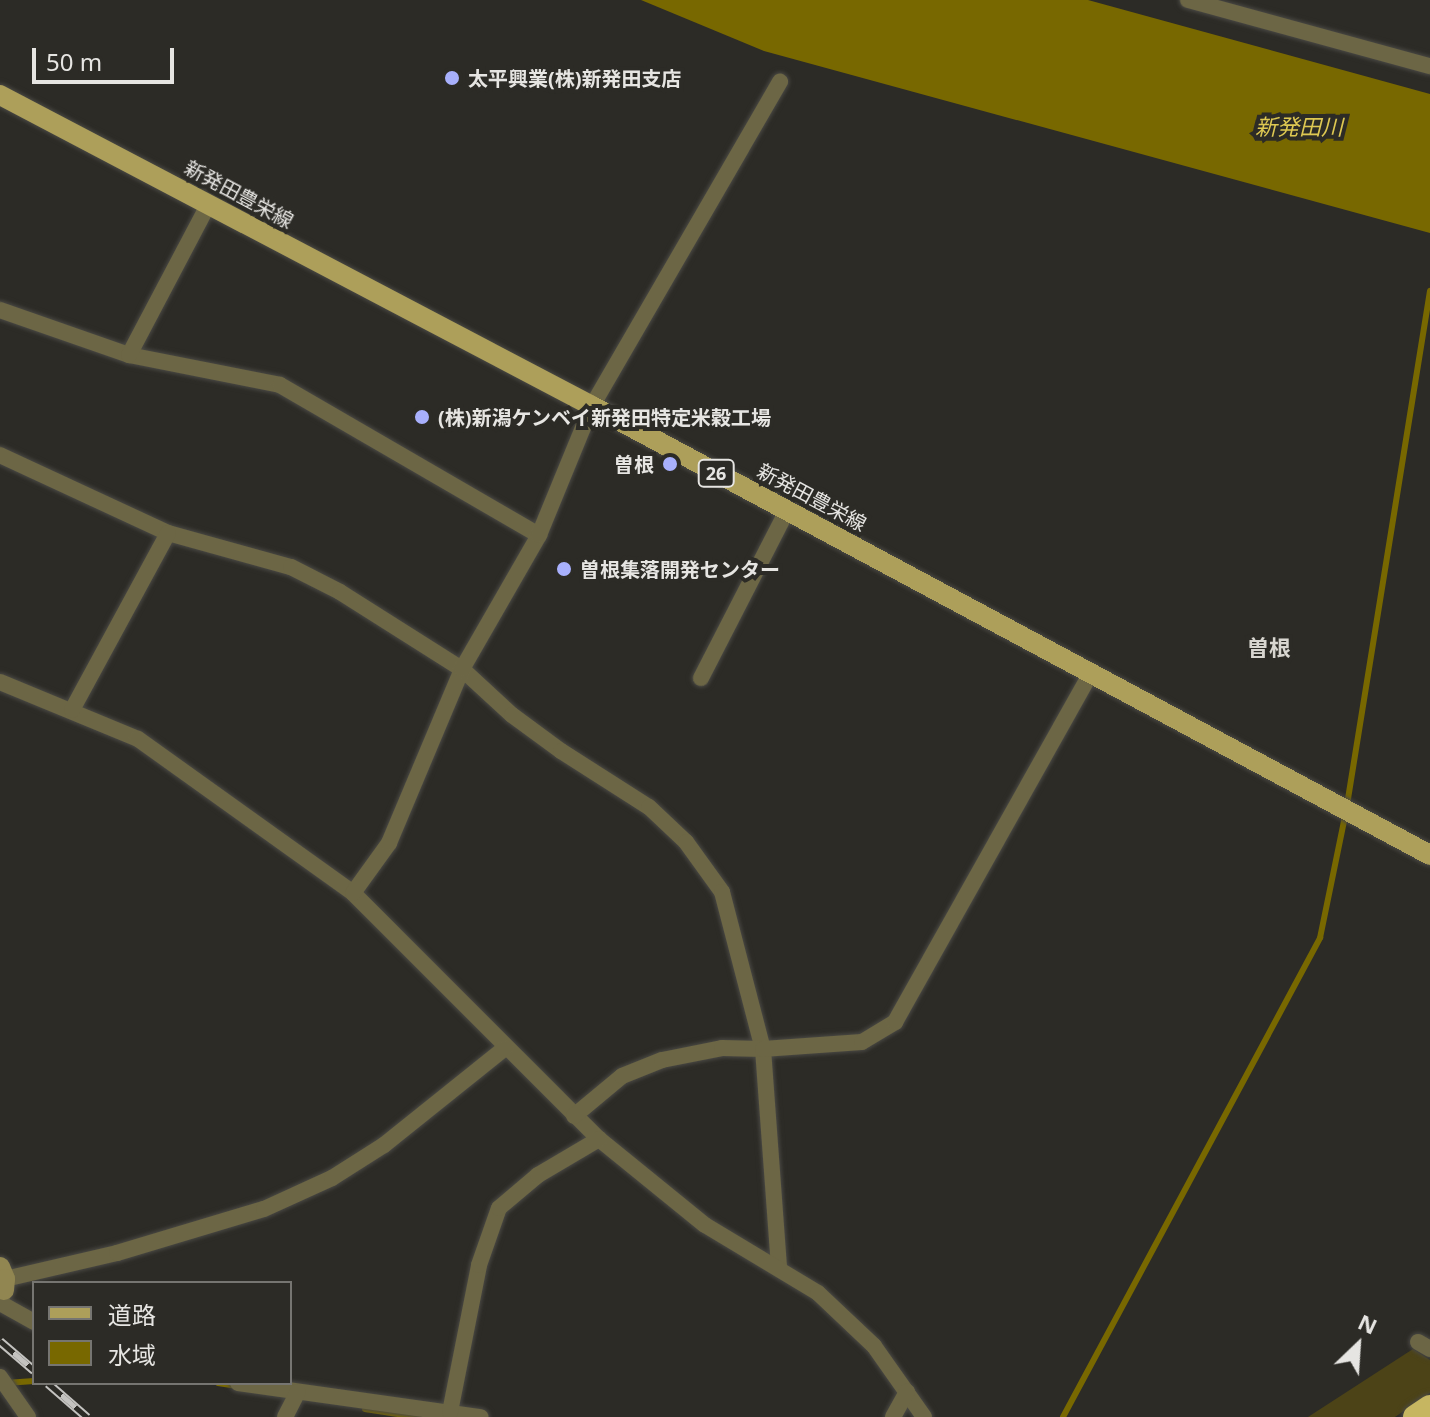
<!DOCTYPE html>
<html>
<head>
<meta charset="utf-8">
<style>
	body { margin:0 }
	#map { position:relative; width:1430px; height:1417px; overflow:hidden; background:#2c2b26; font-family:"Noto Sans","Noto Sans JP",sans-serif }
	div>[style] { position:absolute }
	.green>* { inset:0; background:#4c4317 }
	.water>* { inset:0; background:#786800 }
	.stream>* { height:6px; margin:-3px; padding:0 3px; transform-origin:3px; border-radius:3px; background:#786800 }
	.roads { filter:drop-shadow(0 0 2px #4a4944) drop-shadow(0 0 2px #4a4944) }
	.street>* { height:16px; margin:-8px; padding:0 8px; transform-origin:8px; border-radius:8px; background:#6c6645 }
	.secondary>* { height:20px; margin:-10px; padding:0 10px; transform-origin:10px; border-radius:10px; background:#918651 }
	.primary>* { height:20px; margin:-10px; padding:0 10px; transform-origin:10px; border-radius:10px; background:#ad9f5a }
	.highway>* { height:24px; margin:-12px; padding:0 12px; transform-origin:12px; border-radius:12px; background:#c6b661 }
	.rail>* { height:9px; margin-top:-4.5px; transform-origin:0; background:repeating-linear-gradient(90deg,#2c2b26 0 18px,#c4c3c0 0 36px); box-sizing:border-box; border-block:2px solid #c4c3c0 }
	.dots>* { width:22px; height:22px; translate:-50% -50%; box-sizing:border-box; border:4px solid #2c2b26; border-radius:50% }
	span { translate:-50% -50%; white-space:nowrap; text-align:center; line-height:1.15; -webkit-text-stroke:8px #2c2b26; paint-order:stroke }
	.shield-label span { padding:2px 6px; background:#2c2b26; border:2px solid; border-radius:6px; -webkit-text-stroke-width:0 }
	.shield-label { font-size:18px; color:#e6e5e2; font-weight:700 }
	.poi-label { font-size:20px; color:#e6e5e2; font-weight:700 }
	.left { translate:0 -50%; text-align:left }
	.right { translate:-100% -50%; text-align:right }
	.street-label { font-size:20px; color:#e6e5e2 }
	.water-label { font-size:22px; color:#dec852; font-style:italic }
	.neighbourhood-label { font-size:22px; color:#d8d6d0; font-weight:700 }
	.legend { position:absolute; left:32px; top:1281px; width:260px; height:104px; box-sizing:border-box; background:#2c2b26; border:2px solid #767571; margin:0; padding:10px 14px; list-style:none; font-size:24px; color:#e6e5e2 }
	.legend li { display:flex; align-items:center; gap:16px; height:40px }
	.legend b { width:40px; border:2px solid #767571 }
	.north { position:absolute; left:1318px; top:1305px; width:80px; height:80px; -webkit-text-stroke:6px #2c2b26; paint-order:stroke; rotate:25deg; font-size:22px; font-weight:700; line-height:32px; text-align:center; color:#e6e5e2 }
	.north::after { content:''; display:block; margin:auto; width:28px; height:36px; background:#e6e5e2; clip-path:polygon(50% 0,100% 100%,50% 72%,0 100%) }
	.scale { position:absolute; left:32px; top:48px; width:142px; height:36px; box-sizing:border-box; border:4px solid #e6e5e2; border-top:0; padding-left:10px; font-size:24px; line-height:28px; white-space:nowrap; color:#e6e5e2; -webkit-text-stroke:6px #2c2b26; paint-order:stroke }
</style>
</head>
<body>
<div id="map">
	<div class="green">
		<div style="clip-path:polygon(1413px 1349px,1430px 1360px,1430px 1393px,1395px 1417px,1308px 1417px)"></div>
	</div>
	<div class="water">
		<div style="clip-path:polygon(641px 0,1088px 0,1430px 94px,1430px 233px,764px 51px)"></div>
	</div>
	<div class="stream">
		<div style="left:1347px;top:805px;width:521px;rotate:-80.83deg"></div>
		<div style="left:6px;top:1383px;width:28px;rotate:-4deg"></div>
		<div style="left:218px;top:1383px;width:18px;rotate:9deg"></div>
		<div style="left:365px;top:1409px;width:53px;rotate:8.7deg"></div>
		<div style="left:1063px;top:1417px;width:544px;rotate:-61.78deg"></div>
		<div style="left:1320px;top:938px;width:125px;rotate:-78.4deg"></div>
	</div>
	<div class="roads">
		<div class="street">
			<div style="left:1188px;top:0;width:251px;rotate:15.3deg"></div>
			<div style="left:0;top:310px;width:137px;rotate:19.2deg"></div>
			<div style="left:129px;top:355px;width:154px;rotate:11.2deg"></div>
			<div style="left:280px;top:385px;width:299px;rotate:30.1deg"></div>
			<div style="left:129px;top:355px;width:170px;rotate:-62.2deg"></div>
			<div style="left:0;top:455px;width:185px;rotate:24.9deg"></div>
			<div style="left:168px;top:533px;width:128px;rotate:15.5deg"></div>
			<div style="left:291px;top:567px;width:55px;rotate:27deg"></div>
			<div style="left:340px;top:592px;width:144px;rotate:32.3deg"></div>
			<div style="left:462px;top:669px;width:68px;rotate:42.6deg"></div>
			<div style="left:512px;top:715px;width:61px;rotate:36.3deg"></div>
			<div style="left:561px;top:751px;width:104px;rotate:32.5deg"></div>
			<div style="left:649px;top:807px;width:51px;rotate:43.4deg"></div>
			<div style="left:686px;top:842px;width:62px;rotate:54.2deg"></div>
			<div style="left:722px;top:892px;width:162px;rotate:75.4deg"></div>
			<div style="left:763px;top:1049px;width:219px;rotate:85.8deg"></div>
			<div style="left:701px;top:678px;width:188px;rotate:-62.8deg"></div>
			<div style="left:0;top:682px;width:149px;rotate:22.4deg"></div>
			<div style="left:138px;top:739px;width:264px;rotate:35.6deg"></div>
			<div style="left:353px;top:893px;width:348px;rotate:45deg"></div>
			<div style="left:599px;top:1139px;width:136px;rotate:39.1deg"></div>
			<div style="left:705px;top:1225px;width:132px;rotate:31deg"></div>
			<div style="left:818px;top:1293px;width:77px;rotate:43.4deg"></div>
			<div style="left:874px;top:1346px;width:87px;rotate:54.8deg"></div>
			<div style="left:72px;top:710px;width:201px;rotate:-61.5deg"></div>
			<div style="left:353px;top:893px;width:62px;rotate:-54.2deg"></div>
			<div style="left:389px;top:843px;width:189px;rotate:-67.2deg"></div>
			<div style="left:462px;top:669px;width:155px;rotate:-60.1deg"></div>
			<div style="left:539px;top:535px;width:139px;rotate:-67.7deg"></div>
			<div style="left:592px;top:406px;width:375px;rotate:-59.9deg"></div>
			<div style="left:574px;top:1116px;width:62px;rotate:-39.8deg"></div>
			<div style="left:622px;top:1076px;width:43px;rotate:-21.8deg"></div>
			<div style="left:662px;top:1060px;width:61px;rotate:-11.3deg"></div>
			<div style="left:722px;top:1048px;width:41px;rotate:1.4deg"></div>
			<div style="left:763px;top:1049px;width:99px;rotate:-4deg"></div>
			<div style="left:862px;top:1042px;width:39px;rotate:-31deg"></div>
			<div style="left:895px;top:1022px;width:399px;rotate:-60.7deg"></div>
			<div style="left:5px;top:1279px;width:115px;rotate:-13.1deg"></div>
			<div style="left:117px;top:1253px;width:153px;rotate:-16.7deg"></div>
			<div style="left:264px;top:1209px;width:75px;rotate:-24.5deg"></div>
			<div style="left:332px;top:1178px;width:62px;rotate:-32.4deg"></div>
			<div style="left:384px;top:1145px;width:155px;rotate:-38.7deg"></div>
			<div style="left:4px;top:1290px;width:14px;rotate:107deg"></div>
			<div style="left:0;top:1303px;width:39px;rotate:29deg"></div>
			<div style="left:1418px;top:1342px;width:14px;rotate:30deg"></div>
			<div style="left:0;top:1377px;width:49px;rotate:55deg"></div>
			<div style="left:238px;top:1383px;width:245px;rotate:8deg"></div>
			<div style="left:450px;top:1412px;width:150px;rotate:-78.8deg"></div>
			<div style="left:479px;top:1265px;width:60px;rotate:-70.7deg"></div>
			<div style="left:499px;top:1208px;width:51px;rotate:-40.2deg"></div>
			<div style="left:538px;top:1175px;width:71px;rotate:-30.5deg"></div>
			<div style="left:285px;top:1417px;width:28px;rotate:-63deg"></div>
			<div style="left:893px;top:1417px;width:29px;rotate:-61deg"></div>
		</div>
		<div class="secondary">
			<div style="left:0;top:1267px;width:13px;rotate:67deg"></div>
			<div style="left:5px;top:1279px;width:11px;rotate:95deg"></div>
		</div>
		<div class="primary">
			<div style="left:0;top:95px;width:669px;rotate:27.71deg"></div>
			<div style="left:592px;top:406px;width:951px;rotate:28.18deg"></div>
		</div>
		<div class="highway">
			<div style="left:1415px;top:1417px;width:18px;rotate:-34deg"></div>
		</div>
	</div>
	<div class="rail">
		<div style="left:0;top:1341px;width:45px;rotate:40.5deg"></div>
		<div style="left:48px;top:1383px;width:52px;rotate:41.1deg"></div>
	</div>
	<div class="dots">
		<div style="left:452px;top:78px;background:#a8b0fc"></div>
		<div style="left:422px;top:417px;background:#a8b0fc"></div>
		<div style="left:670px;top:464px;background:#a8b0fc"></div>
		<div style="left:564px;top:569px;background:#a8b0fc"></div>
	</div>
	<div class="shield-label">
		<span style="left:716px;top:473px">26</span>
	</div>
	<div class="poi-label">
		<span class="left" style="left:468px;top:78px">太平興業(株)新発田支店</span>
		<span class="left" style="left:438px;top:417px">(株)新潟ケンベイ新発田特定米穀工場</span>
		<span class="right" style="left:654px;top:464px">曽根</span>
		<span class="left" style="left:580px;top:569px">曽根集落開発センター</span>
	</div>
	<div class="street-label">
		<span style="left:239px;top:194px;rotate:28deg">新発田豊栄線</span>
		<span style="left:812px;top:497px;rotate:28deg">新発田豊栄線</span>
	</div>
	<div class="water-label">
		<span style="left:1299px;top:127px">新発田川</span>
	</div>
	<div class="neighbourhood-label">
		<span style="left:1269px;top:648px">曽根</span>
	</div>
	<ul class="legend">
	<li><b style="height:10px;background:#ad9f5a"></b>道路</li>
	<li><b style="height:22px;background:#786800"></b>水域</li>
	</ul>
	<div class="north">N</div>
	<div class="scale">50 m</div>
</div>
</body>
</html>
